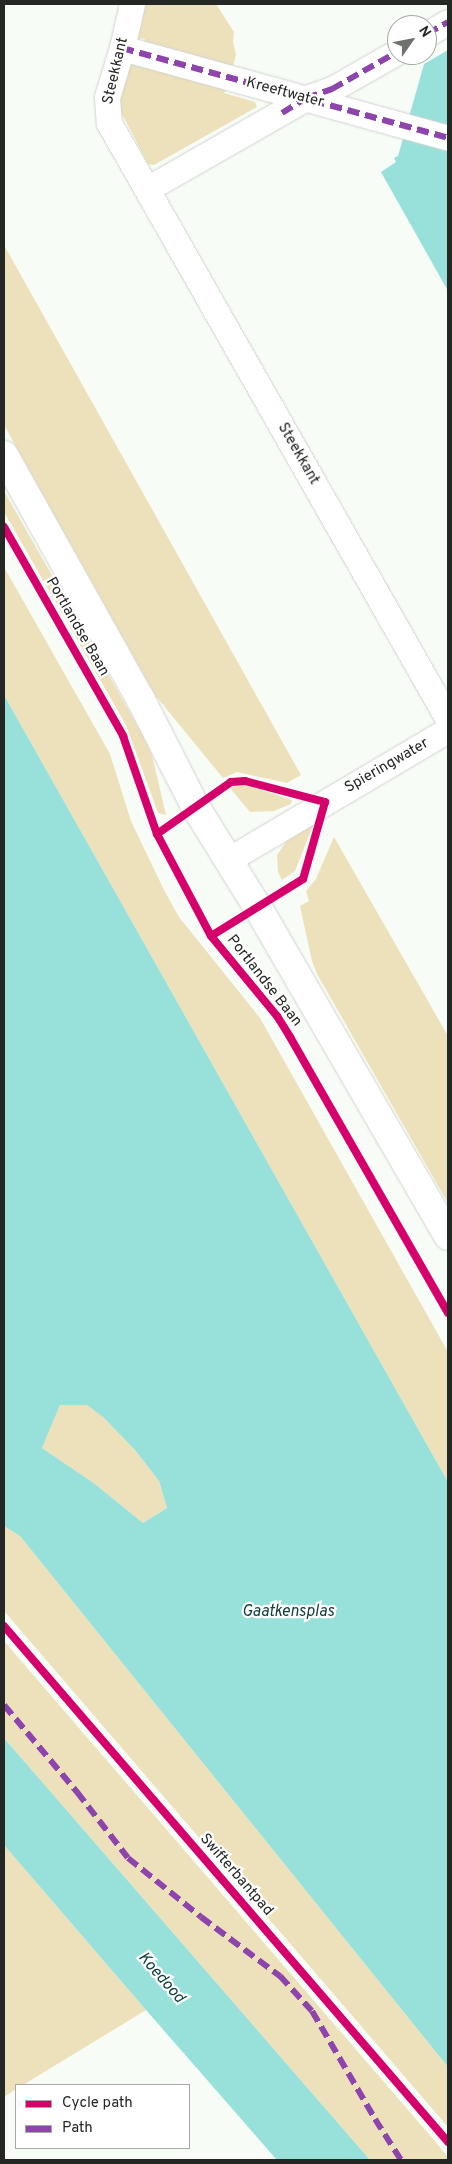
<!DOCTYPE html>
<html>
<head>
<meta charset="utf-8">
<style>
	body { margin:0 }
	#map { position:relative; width:452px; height:2164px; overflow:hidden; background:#f7fcf6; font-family:Overpass,sans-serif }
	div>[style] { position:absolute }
	.green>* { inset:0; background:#ede1bb }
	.water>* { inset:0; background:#98e1da }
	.roads { filter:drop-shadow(0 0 1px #d0d4d0) drop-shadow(0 0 1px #d0d4d0) }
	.street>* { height:25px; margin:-12.5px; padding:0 12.5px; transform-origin:12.5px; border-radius:12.5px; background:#fefffe }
	.secondary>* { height:28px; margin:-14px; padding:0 14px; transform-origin:14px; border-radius:14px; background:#fefffe }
	.quiet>* { height:6px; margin-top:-3px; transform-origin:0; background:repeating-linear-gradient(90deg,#8e44ad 0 12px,transparent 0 18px) }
	.cycleway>* { height:8px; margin:-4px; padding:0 4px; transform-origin:4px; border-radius:4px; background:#d6006c }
	span { translate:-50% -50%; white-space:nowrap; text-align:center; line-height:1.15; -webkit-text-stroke:4.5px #fff; paint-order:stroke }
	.street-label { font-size:15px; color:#242723 }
	.water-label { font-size:16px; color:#10403d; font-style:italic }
	.frame { position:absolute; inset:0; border:5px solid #242723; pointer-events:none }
	.legend { position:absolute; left:15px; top:2084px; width:175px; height:65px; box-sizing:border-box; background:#fff; border:1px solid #a7a9a7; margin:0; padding:6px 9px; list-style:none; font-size:15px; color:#242723 }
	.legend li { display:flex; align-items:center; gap:10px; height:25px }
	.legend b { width:25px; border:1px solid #a7a9a7 }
	.north { position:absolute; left:387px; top:15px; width:50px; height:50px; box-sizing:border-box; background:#fff; border:1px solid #a7a9a7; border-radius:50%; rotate:57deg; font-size:14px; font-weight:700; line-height:20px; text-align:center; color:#242723 }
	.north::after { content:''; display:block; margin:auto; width:18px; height:22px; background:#6e726d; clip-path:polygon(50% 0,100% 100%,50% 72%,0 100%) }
</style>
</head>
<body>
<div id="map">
	<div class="green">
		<div style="clip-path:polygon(146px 4px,216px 4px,234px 32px,233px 41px,236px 55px,228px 86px,224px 93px,255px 102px,257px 107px,154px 165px,148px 164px,120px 110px,120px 103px,127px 64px,131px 62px,138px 65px,145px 39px,137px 38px)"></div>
		<div style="clip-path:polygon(4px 245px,301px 775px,287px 783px,237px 772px,223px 778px,155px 695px,4px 425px)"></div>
		<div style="clip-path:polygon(4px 491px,141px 732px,152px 755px,166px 815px,158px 813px,126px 725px,4px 512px)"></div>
		<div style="clip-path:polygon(4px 567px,110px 754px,131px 821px,164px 890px,179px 917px,260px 1018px,448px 1352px,448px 1482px,4px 695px)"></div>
		<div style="clip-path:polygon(238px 785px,246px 785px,292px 800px,291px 804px,274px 811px,250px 812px,230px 788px)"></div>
		<div style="clip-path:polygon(314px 823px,295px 871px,282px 880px,278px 872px,277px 855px,288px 839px)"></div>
		<div style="clip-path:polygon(334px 837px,448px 1036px,448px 1203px,317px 974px,312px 961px,300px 906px,309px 901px,306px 891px,316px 879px)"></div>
		<div style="clip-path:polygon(60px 1405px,88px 1405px,103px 1417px,135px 1450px,159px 1481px,167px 1508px,143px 1523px,95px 1484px,42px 1448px)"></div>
		<div style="clip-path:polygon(4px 1526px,20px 1536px,448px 2067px,448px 2127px,4px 1611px)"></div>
		<div style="clip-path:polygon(4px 1641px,433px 2139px,448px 2157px,448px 2160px,370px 2160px,4px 1738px)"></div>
		<div style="clip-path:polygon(4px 1845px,146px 2010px,23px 2085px,16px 2085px,16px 2089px,4px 2097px)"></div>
	</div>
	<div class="water">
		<div style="clip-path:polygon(448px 50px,448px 291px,381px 172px,396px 162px,394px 158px,398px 156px,424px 64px)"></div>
		<div style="clip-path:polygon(evenodd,4px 695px,448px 1482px,448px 2067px,20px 1536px,4px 1526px,4px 695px,60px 1405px,87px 1405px,103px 1417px,135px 1450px,159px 1481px,167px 1508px,143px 1523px,95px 1484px,42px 1448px,60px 1405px)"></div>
		<div style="clip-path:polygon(4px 1738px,370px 2160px,277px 2160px,146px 2010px,4px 1845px)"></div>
	</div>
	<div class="roads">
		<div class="street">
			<div style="left:132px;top:4px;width:45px;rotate:102.8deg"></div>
			<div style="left:122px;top:48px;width:51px;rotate:107deg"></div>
			<div style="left:107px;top:97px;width:26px;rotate:86deg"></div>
			<div style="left:109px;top:123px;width:686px;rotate:60.37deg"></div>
			<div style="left:427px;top:34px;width:24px;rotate:-30deg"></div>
			<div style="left:122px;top:48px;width:338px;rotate:15.4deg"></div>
			<div style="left:147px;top:189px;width:183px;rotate:-29.8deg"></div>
			<div style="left:306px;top:98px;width:28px;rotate:-19deg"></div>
			<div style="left:332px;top:89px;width:75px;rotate:-29.6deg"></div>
			<div style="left:228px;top:860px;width:256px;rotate:-30.6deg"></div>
		</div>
		<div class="secondary">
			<div style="left:4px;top:455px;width:281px;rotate:60.8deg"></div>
			<div style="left:141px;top:700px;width:119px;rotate:63deg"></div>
			<div style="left:195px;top:806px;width:120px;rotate:58.3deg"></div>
			<div style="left:258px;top:908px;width:379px;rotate:59.9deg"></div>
		</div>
	</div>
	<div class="quiet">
		<div style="left:427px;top:34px;width:24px;rotate:-30deg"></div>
		<div style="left:122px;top:48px;width:338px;rotate:15.4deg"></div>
		<div style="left:282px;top:113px;width:28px;rotate:-32deg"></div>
		<div style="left:306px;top:98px;width:28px;rotate:-19deg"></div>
		<div style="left:332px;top:89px;width:75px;rotate:-29.6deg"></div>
		<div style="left:4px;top:1705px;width:114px;rotate:50deg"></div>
		<div style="left:77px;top:1792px;width:83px;rotate:52.3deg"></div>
		<div style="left:128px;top:1858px;width:94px;rotate:38.9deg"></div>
		<div style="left:201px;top:1917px;width:99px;rotate:36.8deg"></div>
		<div style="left:280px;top:1976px;width:47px;rotate:47.6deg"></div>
		<div style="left:312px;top:2011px;width:125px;rotate:59.7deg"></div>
		<div style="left:375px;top:2119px;width:49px;rotate:57.6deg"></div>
	</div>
	<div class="cycleway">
		<div style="left:4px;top:527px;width:241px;rotate:60.3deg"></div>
		<div style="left:123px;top:736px;width:104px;rotate:70.9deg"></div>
		<div style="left:157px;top:834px;width:115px;rotate:62.1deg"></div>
		<div style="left:211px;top:936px;width:104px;rotate:50.5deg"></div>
		<div style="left:277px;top:1016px;width:25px;rotate:58deg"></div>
		<div style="left:290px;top:1037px;width:318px;rotate:60.2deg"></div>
		<div style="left:157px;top:834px;width:90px;rotate:-35.1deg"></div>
		<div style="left:231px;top:782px;width:14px;rotate:-4deg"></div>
		<div style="left:245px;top:781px;width:83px;rotate:14.7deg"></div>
		<div style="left:325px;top:802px;width:80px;rotate:105.9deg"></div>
		<div style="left:303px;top:879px;width:108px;rotate:148.2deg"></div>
		<div style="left:4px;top:1626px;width:681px;rotate:49.29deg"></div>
	</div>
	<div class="street-label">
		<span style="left:116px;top:71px;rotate:-77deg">Steekkant</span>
		<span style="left:285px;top:93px;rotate:15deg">Kreeftwater</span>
		<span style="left:298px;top:454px;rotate:60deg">Steekkant</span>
		<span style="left:77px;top:627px;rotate:60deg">Portlandse Baan</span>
		<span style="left:387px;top:766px;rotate:-30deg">Spieringwater</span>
		<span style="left:264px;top:981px;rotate:52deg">Portlandse Baan</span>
		<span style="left:236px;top:1875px;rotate:49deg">Swifterbantpad</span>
	</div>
	<div class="water-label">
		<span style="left:288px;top:1612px">Gaatkensplas</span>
		<span style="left:161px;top:1978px;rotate:49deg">Koedood</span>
	</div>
	<div class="frame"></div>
	<ul class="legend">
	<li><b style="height:6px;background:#d6006c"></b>Cycle path</li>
	<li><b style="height:6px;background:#8e44ad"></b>Path</li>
	</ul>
	<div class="north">N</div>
</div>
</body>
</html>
